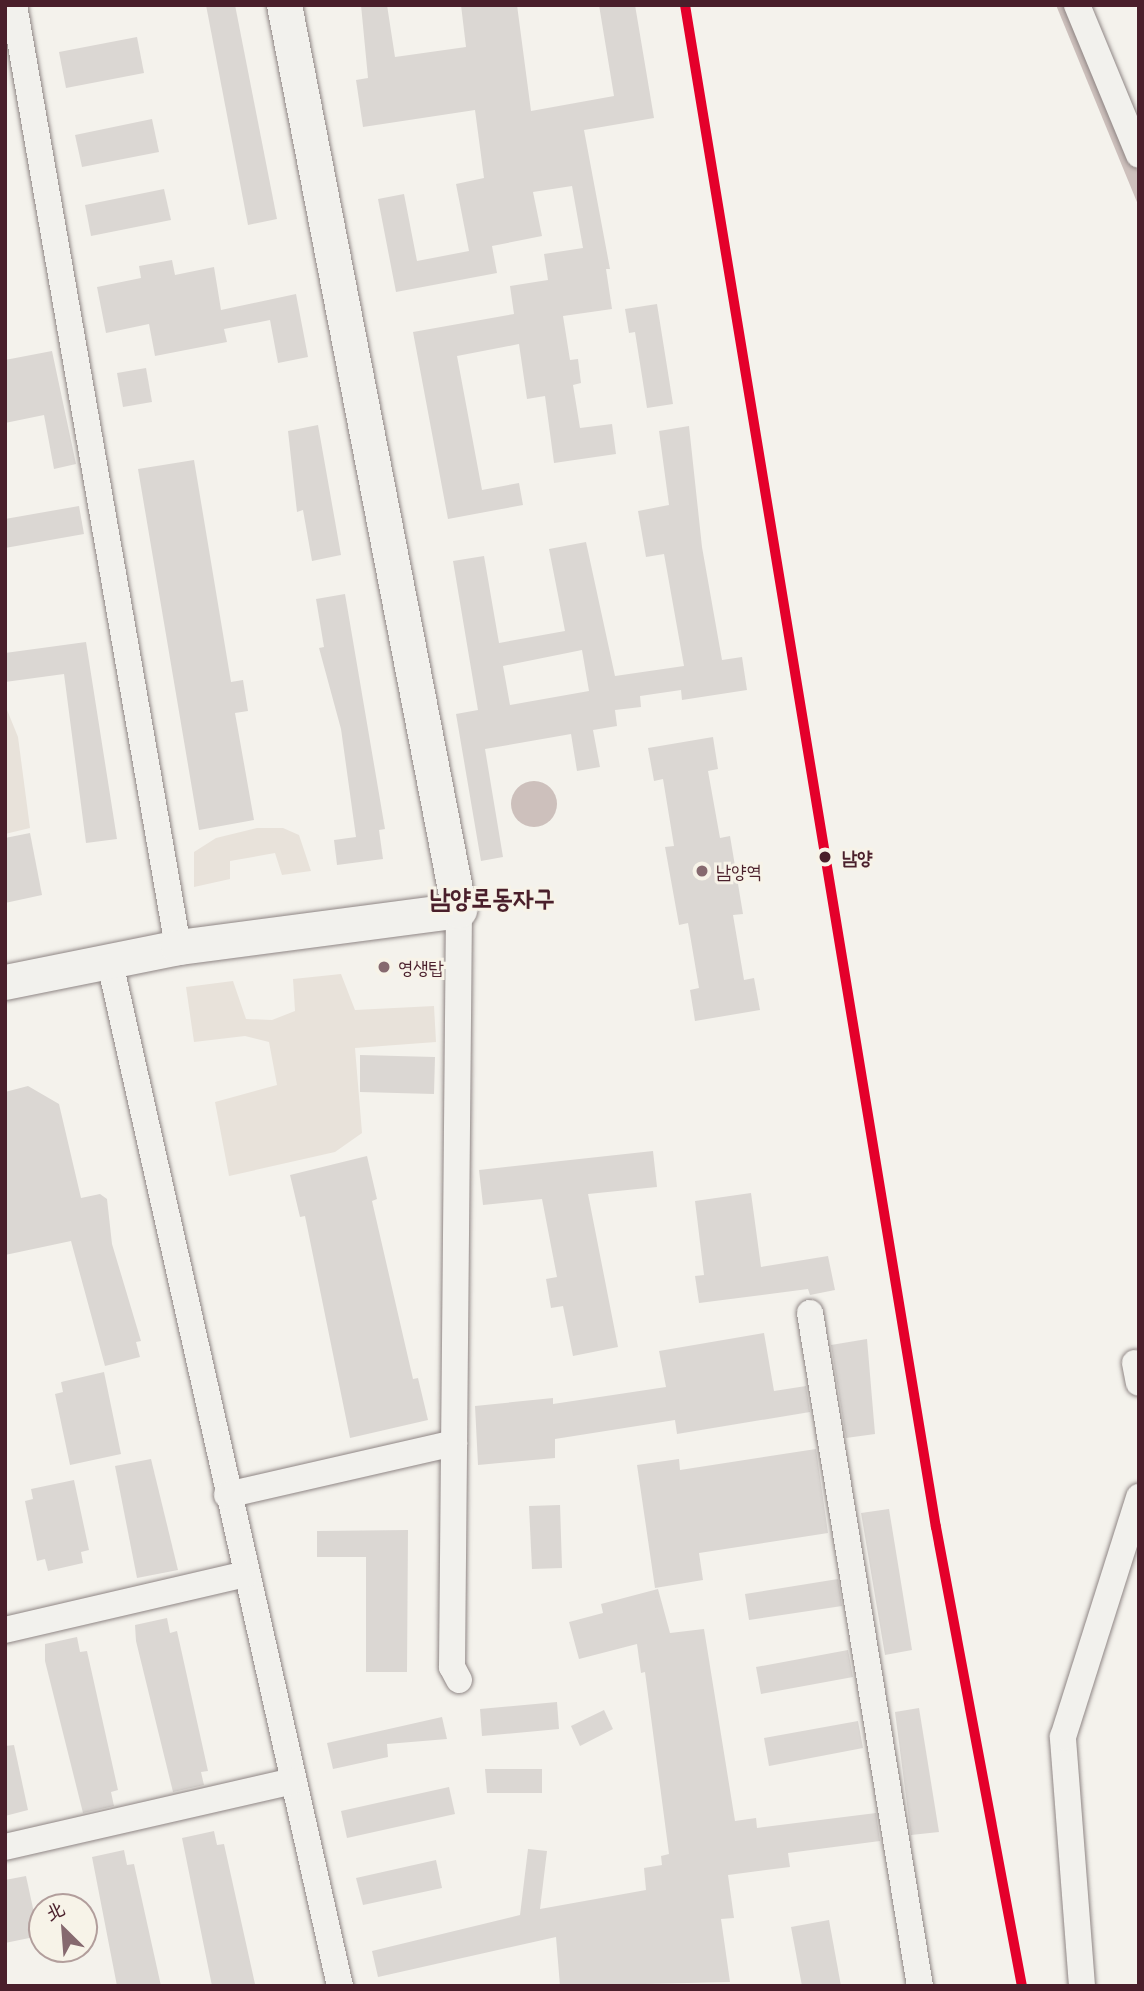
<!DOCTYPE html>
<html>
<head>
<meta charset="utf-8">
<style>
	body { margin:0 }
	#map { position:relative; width:1144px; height:1991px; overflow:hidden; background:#f4f2ec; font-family:Mali,"LXGW WenKai TC","Poor Story",sans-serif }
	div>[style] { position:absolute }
	.green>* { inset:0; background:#e8e2da }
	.water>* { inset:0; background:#cdc0bc }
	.round { border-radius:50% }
	.building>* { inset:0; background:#dbd7d3 }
	.roads { filter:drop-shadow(0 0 2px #8f8685) drop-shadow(0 0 2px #8f8685) }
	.minor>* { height:26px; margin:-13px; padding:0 13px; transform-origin:13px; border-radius:13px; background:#f2f1ed }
	.major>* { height:35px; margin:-17.5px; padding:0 17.5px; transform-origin:17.5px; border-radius:17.5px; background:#f2f1ed }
	.rail-1>* { height:10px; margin:-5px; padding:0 5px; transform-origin:5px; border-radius:5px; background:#e4002b }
	.dots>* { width:19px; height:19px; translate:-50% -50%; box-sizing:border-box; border:4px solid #f7f3e8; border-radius:50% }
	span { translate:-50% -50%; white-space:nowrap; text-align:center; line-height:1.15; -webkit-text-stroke:6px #f7f3e8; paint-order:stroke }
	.stop-label { font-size:19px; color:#4a1f2b; font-weight:700 }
	.left { translate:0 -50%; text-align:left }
	.poi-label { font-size:19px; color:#4a1f2b }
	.district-label { font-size:26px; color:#4a1f2b; font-weight:700 }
	.frame { position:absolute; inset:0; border:7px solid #4a1f2b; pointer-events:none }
	.north { position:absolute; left:28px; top:1893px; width:70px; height:70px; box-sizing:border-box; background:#f7f3e8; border:2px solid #b29e9c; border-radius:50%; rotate:335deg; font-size:19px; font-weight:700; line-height:28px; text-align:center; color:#4a1f2b }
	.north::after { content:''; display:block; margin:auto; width:24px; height:32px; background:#86696f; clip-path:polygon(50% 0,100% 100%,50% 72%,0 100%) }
</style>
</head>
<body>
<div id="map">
	<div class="green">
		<div style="clip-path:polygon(5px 705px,18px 737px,30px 828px,5px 834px)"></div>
		<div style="clip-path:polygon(257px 828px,283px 828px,299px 835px,311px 871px,282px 875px,275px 853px,230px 861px,230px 879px,194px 887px,194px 852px,216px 838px)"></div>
		<div style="clip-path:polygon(341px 974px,355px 1010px,434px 1006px,436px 1042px,355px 1048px,362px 1133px,335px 1152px,229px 1176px,215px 1102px,277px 1085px,269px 1042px,245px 1036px,194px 1042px,186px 987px,233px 981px,246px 1019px,272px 1020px,295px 1011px,293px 979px)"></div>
	</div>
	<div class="water">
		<div style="clip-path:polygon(1056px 5px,1068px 5px,1139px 175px,1139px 207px)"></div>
		<div class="round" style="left:511px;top:781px;width:46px;height:46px"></div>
	</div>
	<div class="building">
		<div style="clip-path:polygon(206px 5px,235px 5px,277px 219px,248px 225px)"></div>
		<div style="clip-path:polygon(361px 5px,387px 5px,395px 57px,466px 47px,461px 5px,517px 5px,531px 111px,614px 96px,599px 5px,635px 5px,654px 118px,584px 130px,610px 269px,606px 269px,612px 309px,563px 316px,570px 360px,578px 359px,581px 383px,573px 385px,580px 428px,612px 424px,616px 454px,554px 463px,545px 396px,527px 399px,519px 344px,457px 356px,482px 490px,519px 483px,523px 505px,448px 519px,413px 332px,514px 314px,510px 286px,548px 280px,544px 254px,583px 248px,572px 186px,533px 192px,542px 236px,492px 246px,497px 273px,396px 292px,378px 199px,404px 194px,417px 261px,469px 251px,456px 184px,484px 178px,475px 110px,363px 127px,356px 80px,368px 78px)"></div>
		<div style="clip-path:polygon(137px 37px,144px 73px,66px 88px,59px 52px)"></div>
		<div style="clip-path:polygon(152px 119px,159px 152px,82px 167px,75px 135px)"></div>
		<div style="clip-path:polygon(164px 189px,171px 220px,91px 236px,85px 205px)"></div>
		<div style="clip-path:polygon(172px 260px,175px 275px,214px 267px,221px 310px,296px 294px,308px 357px,278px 363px,270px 320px,224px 329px,227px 342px,155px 356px,149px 324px,106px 333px,97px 287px,141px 278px,139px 266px)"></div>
		<div style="clip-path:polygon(657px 304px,673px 404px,647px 408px,635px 332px,629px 333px,625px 309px)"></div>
		<div style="clip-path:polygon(52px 351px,76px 464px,54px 469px,44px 415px,5px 423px,5px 360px)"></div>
		<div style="clip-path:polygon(146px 368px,152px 402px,123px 407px,117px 373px)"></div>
		<div style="clip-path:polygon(318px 425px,341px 555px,312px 561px,303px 510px,297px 512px,288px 431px)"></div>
		<div style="clip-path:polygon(evenodd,689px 426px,702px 547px,722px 660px,742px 657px,747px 690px,682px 700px,681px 690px,640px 696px,641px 707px,615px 710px,617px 726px,593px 730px,600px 767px,577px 771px,571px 734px,485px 749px,503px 857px,481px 861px,456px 714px,478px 710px,453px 561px,484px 556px,499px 643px,565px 631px,549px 549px,586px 542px,615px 676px,684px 666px,664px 554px,646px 557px,638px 511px,669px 505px,659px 431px,689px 426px,582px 650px,589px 691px,510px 705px,503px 666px,582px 650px)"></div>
		<div style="clip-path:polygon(194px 460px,231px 682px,243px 680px,248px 711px,235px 713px,254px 820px,199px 830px,138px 469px)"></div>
		<div style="clip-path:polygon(79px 506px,84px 534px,5px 548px,5px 519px)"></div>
		<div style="clip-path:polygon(345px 594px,385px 829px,379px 830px,383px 859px,337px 865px,334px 840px,356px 837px,341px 729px,319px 648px,324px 647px,316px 599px)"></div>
		<div style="clip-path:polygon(86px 642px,117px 839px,86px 843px,64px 674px,5px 682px,5px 653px)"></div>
		<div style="clip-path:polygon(713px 737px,718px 769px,708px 771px,720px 838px,730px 836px,743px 914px,733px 915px,744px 980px,754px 978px,760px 1010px,695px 1021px,690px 990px,699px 988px,688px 923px,679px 925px,665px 847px,674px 846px,663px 779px,654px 781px,648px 748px)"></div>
		<div style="clip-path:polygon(30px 833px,42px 895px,5px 903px,5px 838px)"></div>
		<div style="clip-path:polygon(360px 1055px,435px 1057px,434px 1094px,360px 1092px)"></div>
		<div style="clip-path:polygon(28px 1086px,59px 1104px,81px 1198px,100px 1194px,107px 1199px,112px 1244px,141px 1341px,136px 1342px,140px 1357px,105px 1366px,71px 1241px,5px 1255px,5px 1092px)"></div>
		<div style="clip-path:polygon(653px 1151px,657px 1187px,588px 1194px,618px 1347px,573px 1356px,563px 1306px,551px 1308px,546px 1279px,557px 1277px,542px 1199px,483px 1205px,479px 1170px)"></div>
		<div style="clip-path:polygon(367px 1156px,377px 1199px,372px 1201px,413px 1379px,418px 1378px,428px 1420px,350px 1438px,305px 1216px,300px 1217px,290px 1175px)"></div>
		<div style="clip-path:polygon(751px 1193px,761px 1267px,828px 1256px,835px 1290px,810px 1295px,808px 1289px,699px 1303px,695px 1276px,704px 1275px,695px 1201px)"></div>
		<div style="clip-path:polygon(764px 1333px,774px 1391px,806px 1386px,810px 1412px,677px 1434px,675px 1420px,555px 1439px,555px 1458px,478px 1465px,475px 1406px,553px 1398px,553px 1404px,666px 1387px,659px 1351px)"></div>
		<div style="clip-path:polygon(867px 1339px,875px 1434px,846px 1438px,831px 1345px)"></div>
		<div style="clip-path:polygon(104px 1372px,121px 1454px,70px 1465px,55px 1394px,63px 1392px,61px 1382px)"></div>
		<div style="clip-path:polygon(816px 1449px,828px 1533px,699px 1553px,703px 1580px,655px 1588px,637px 1465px,679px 1459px,680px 1470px)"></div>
		<div style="clip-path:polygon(151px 1459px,178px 1570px,137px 1578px,115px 1466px)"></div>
		<div style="clip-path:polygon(74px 1480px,89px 1550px,81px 1552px,83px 1563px,48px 1571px,45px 1559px,37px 1561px,25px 1501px,33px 1499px,31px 1489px)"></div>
		<div style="clip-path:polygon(560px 1505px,562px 1568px,532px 1569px,529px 1506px)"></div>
		<div style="clip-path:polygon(889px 1509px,912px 1650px,885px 1655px,861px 1513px)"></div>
		<div style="clip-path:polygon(408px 1530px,407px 1672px,366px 1672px,366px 1557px,317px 1557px,317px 1531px)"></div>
		<div style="clip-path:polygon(838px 1579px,842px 1606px,749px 1620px,745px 1594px)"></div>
		<div style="clip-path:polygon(658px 1589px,670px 1633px,704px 1629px,735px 1821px,756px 1818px,757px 1828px,876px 1813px,880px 1841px,788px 1853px,790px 1867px,728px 1875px,734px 1918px,721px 1919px,730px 1982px,560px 1986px,556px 1937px,378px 1977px,372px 1951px,520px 1915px,528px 1849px,547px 1851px,540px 1909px,646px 1890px,644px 1868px,662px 1865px,661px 1856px,669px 1854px,645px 1672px,641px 1673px,637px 1644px,579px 1659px,569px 1622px,603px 1613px,601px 1604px)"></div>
		<div style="clip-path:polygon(167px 1618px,170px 1633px,177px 1631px,208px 1771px,201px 1772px,204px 1785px,173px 1792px,136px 1641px,135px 1625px)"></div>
		<div style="clip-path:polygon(77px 1637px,80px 1652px,87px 1651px,118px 1790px,111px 1792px,114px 1806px,83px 1813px,45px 1661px,45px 1644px)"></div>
		<div style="clip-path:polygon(848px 1650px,853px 1677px,761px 1694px,756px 1667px)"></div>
		<div style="clip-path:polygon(557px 1702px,559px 1729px,482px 1736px,480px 1709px)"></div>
		<div style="clip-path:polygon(919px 1708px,939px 1832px,911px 1835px,895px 1712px)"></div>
		<div style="clip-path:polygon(604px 1710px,613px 1729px,580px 1746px,571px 1726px)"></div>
		<div style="clip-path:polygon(442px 1717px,447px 1739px,387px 1744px,388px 1757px,333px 1769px,327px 1743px)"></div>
		<div style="clip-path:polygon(858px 1721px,863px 1748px,769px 1766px,764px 1738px)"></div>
		<div style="clip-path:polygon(14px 1745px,28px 1810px,5px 1816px,5px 1746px)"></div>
		<div style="clip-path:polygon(485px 1769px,542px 1769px,542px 1793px,487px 1793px)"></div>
		<div style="clip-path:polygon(449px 1787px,455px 1814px,347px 1838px,341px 1811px)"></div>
		<div style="clip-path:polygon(214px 1831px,217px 1845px,224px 1844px,255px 1984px,212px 1986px,182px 1838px)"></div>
		<div style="clip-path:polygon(124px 1850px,127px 1865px,134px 1864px,161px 1986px,117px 1986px,92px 1857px)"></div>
		<div style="clip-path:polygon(436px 1860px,442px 1888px,363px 1905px,356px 1878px)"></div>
		<div style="clip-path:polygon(26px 1876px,39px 1936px,5px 1943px,5px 1880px)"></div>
		<div style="clip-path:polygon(829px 1920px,841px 1986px,802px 1986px,791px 1927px)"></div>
	</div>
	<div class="roads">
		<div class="minor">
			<div style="left:14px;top:5px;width:956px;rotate:80.12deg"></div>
			<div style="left:1077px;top:5px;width:162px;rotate:67.5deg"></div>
			<div style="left:110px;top:963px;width:1049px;rotate:77.33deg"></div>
			<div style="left:810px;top:1313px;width:682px;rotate:80.72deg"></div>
			<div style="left:1135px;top:1363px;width:20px;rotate:79deg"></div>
			<div style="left:227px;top:1495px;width:233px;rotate:-12.9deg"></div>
			<div style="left:5px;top:1630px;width:247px;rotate:-13.1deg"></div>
			<div style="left:459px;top:1680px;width:15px;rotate:-118deg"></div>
			<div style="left:452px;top:1667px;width:757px;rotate:-89.47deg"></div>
			<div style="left:5px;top:1847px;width:295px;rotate:-12.9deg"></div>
			<div style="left:1082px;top:1986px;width:250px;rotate:-94.4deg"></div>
			<div style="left:1063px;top:1737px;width:252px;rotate:-72.4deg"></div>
		</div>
		<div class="major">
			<div style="left:5px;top:982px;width:177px;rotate:-11.4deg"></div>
			<div style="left:178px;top:947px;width:283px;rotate:-7.5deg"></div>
			<div style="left:459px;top:910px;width:922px;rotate:-100.94deg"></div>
		</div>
	</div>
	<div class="rail-1">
		<div style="left:685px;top:5px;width:1543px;rotate:80.64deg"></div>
		<div style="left:936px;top:1527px;width:467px;rotate:79.4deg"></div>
	</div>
	<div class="dots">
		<div style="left:825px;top:857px;background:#4a1f2b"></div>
		<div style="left:702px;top:871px;background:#86696f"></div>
		<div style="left:384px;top:967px;background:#86696f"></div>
	</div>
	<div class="stop-label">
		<span class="left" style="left:842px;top:857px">남양</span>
	</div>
	<div class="poi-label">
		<span class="left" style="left:716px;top:871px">남양역</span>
		<span class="left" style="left:398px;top:967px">영생탑</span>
	</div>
	<div class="district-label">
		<span style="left:492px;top:898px">남양로동자구</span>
	</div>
	<div class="frame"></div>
	<div class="north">北</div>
</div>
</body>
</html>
